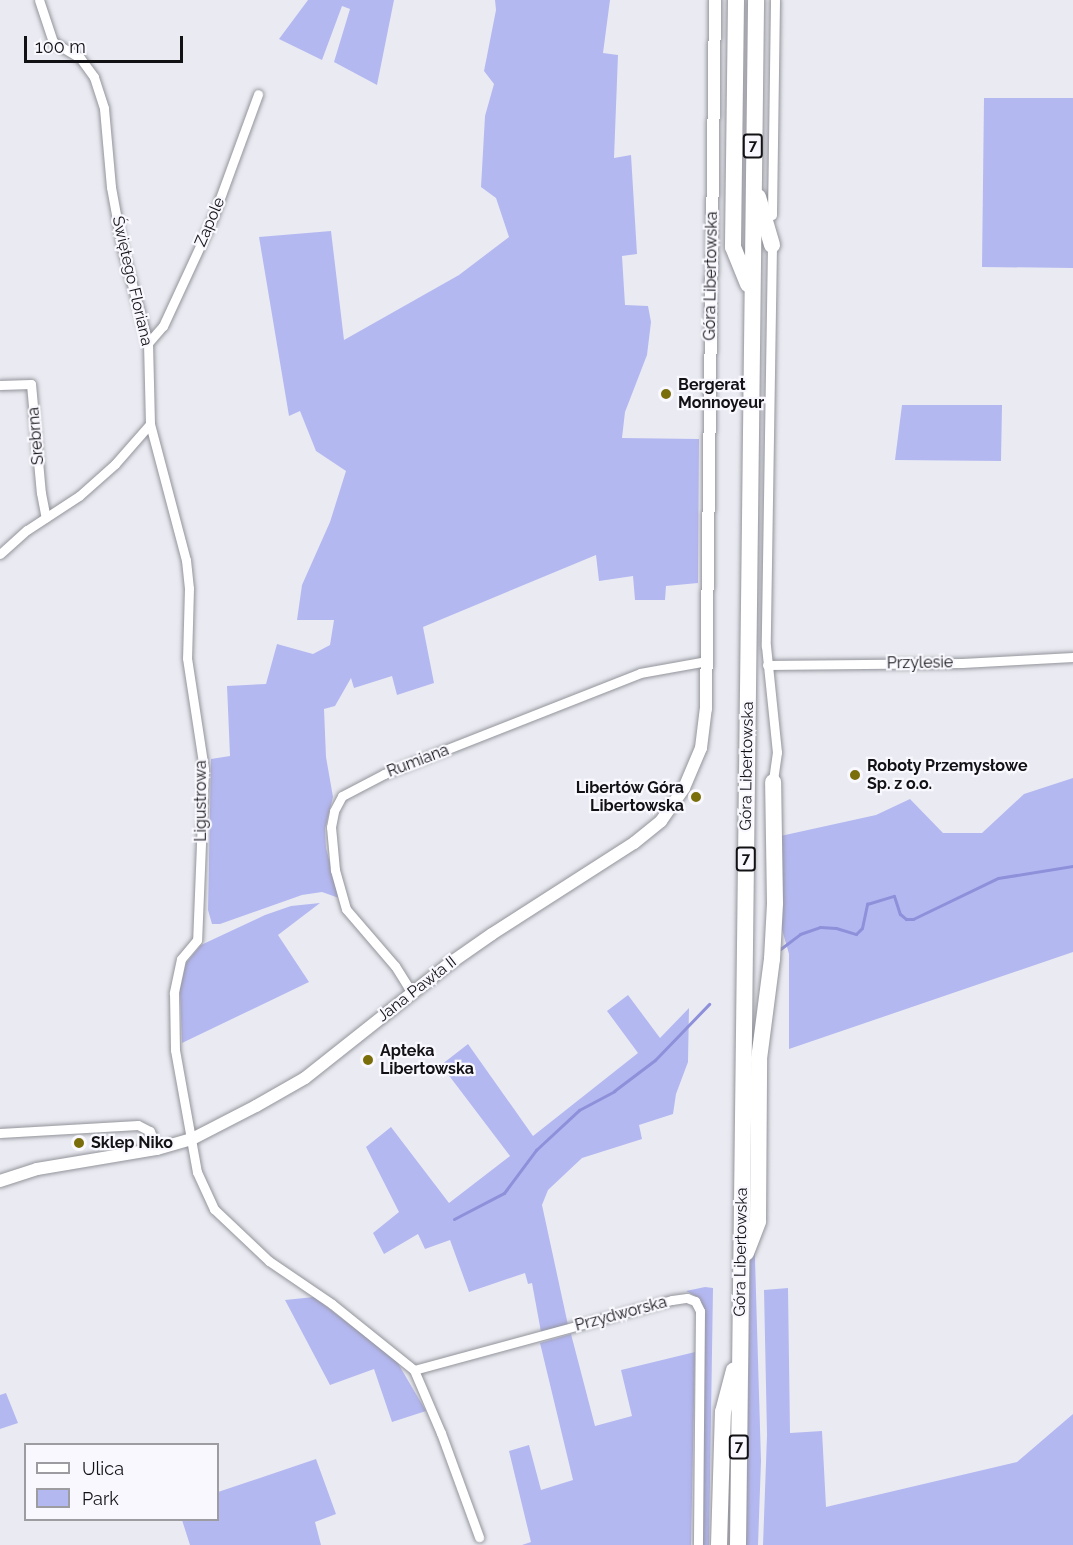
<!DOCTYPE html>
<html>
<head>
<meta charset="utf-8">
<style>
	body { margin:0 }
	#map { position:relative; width:1073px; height:1545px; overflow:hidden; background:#eaebf2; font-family:Raleway,sans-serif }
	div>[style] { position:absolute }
	.green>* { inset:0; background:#b4b8f1 }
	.stream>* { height:3px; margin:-1.5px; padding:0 1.5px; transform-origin:1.5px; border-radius:1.5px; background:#8e90da }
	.roads { filter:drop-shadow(0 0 2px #93949b) drop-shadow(0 0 2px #93949b) }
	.street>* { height:9px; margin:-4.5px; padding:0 4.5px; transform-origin:4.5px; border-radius:4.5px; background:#fff }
	.secondary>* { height:12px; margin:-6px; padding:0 6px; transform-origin:6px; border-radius:6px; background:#fff }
	.highway>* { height:16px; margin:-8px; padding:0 8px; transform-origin:8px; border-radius:8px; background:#fff }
	.dots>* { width:16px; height:16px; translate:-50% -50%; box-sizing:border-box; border:3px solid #f8f8fe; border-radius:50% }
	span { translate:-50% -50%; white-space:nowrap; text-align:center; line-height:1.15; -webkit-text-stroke:4.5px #f8f8fe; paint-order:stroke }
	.shield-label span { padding:2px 4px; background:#f8f8fe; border:2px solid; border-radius:4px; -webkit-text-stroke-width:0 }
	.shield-label { font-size:15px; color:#121215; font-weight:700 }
	.street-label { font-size:16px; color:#121215 }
	.poi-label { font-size:16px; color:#121215; font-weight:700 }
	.left { translate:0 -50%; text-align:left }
	.right { translate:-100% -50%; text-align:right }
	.legend { position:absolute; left:24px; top:1443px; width:195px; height:78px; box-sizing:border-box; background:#f8f8fe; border:2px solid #9c9ca1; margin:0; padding:8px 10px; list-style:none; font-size:18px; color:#121215 }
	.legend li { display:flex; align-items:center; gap:12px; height:30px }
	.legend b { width:30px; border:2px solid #9c9ca1 }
	.scale { position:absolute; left:24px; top:36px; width:159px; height:27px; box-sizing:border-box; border:3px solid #121215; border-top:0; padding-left:8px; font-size:18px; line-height:21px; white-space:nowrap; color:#121215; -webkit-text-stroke:4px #f8f8fe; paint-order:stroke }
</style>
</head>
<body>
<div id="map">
	<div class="green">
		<div style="clip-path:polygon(308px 0,394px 0,377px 85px,334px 62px,350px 9px,342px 6px,322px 60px,279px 39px)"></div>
		<div style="clip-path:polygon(495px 0,610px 0,603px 53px,618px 55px,614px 158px,631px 155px,637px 254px,622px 256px,625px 305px,648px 306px,651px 322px,647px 355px,625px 412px,622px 438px,699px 439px,698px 583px,666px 586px,665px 600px,635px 600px,633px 576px,599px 581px,596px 555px,423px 627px,434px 683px,397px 695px,392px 676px,354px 688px,351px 678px,335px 706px,324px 709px,326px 757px,333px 797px,325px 829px,326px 848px,339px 898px,322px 892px,302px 895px,220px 924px,212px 924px,208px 910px,211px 759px,230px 756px,227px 686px,266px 684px,277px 644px,313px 654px,330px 645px,334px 620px,297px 620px,302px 585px,330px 522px,346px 471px,316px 451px,300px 411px,289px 416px,259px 237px,331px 231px,344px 340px,459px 275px,509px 237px,496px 198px,481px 187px,485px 116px,494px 84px,484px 71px,496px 10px)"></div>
		<div style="clip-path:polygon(984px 98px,1073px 98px,1073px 268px,982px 267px)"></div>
		<div style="clip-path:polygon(902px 405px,1002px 405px,1001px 461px,895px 460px)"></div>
		<div style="clip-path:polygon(1073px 778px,1073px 952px,789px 1049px,789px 954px,779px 919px,776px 837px,876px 815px,910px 799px,943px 833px,982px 833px,1024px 794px)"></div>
		<div style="clip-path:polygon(320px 903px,278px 935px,309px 982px,182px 1043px,180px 989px,186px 963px,201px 945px,265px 915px,291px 906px)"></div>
		<div style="clip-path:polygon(628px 995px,660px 1038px,689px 1008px,688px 1062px,676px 1094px,673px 1114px,639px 1125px,642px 1139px,582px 1158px,548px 1190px,542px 1205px,568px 1325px,541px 1332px,532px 1283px,528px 1284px,525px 1273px,469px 1292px,450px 1240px,425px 1249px,418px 1234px,384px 1254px,373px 1233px,399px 1212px,366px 1147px,391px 1127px,449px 1203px,510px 1156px,441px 1065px,468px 1044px,533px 1136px,638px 1053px,607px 1011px)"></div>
		<div style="clip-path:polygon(751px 1202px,756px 1202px,755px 1259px,761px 1461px,758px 1545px,746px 1545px)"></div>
		<div style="clip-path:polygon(705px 1287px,713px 1288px,709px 1545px,701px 1545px,701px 1391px,704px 1308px,699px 1298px,686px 1291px)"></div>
		<div style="clip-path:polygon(788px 1288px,790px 1433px,822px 1431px,826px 1507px,1017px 1462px,1073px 1414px,1073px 1545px,763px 1545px,767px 1435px,764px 1290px)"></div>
		<div style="clip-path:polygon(314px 1297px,396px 1360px,426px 1411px,392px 1422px,374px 1369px,330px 1385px,285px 1300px)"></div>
		<div style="clip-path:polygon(571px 1334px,595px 1426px,632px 1416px,621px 1370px,695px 1352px,691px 1545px,522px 1545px,531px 1542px,509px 1451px,529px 1445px,541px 1490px,573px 1480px,540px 1343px)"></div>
		<div style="clip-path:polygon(6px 1393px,18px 1423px,0 1429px,0 1395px)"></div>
		<div style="clip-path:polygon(316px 1459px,336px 1514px,315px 1522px,321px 1545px,190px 1545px,182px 1520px,218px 1520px,218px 1492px)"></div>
	</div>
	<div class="stream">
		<div style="left:779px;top:950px;width:26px;rotate:-37deg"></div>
		<div style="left:800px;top:934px;width:21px;rotate:-19deg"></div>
		<div style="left:820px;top:927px;width:16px;rotate:4deg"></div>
		<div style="left:836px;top:928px;width:21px;rotate:17deg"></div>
		<div style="left:856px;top:934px;width:8px;rotate:-45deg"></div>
		<div style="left:862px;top:928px;width:25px;rotate:-78deg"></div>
		<div style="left:867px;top:904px;width:28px;rotate:-17deg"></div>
		<div style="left:894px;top:896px;width:19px;rotate:72deg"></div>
		<div style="left:900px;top:914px;width:8px;rotate:40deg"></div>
		<div style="left:906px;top:919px;width:7px"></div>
		<div style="left:913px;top:919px;width:94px;rotate:-25.8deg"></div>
		<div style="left:998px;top:878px;width:76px;rotate:-9.1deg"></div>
		<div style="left:454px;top:1219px;width:56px;rotate:-27.5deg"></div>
		<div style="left:504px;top:1193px;width:54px;rotate:-53.3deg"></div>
		<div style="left:536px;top:1150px;width:59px;rotate:-42.9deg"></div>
		<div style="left:579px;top:1110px;width:40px;rotate:-28deg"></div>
		<div style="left:614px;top:1091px;width:51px;rotate:-37.1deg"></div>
		<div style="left:655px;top:1060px;width:78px;rotate:-46deg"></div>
	</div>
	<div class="roads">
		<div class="street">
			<div style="left:772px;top:215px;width:215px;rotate:-89.2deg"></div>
			<div style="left:772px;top:245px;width:401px;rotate:90.9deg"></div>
			<div style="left:766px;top:646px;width:107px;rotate:84.1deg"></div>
			<div style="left:777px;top:752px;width:30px;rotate:98deg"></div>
			<div style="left:148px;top:343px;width:23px;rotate:-49deg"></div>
			<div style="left:163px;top:326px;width:117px;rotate:-65.2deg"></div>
			<div style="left:212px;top:220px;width:134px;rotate:-69.9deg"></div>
			<div style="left:0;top:385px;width:31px;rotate:-2deg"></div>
			<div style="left:31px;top:384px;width:109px;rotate:84.8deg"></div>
			<div style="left:41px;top:493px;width:25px;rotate:79deg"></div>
			<div style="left:150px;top:424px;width:141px;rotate:75.2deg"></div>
			<div style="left:186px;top:560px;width:28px;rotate:84deg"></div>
			<div style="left:189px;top:588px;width:70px;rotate:91.6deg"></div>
			<div style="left:187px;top:658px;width:112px;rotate:81.3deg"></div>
			<div style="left:204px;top:769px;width:171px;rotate:92.3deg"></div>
			<div style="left:197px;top:940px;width:25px;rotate:130deg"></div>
			<div style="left:181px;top:959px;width:35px;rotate:102deg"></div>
			<div style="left:174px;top:993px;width:57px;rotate:89deg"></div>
			<div style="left:175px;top:1050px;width:124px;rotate:79.8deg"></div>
			<div style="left:197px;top:1172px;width:41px;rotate:65.3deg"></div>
			<div style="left:214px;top:1209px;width:76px;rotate:43.4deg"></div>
			<div style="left:269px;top:1261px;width:76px;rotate:34.3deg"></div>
			<div style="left:332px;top:1304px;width:105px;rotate:38.8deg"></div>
			<div style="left:414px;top:1370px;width:69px;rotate:66.8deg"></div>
			<div style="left:441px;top:1433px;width:111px;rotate:69.9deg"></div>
			<div style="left:0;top:554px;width:36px;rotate:-42deg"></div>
			<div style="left:27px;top:530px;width:62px;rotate:-33.2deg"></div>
			<div style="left:79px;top:496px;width:48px;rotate:-41.6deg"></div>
			<div style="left:115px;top:464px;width:53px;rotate:-48.8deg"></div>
			<div style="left:150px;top:424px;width:81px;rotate:-91.4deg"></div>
			<div style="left:148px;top:343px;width:99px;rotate:-105.2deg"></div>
			<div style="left:122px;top:247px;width:61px;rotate:-100.4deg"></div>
			<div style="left:111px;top:187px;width:79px;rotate:-95.1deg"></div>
			<div style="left:104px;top:108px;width:33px;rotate:-108deg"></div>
			<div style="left:94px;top:77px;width:24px;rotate:-126deg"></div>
			<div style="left:80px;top:58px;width:31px;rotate:-149deg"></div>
			<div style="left:53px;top:42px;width:44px;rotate:-108.4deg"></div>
			<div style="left:767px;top:665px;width:195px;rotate:-0.6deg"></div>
			<div style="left:962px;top:663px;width:111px;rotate:-3.1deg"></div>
			<div style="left:412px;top:993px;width:32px;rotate:-122deg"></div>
			<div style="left:395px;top:966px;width:75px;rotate:-130.7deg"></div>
			<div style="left:346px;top:909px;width:41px;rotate:-105.8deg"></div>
			<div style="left:335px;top:870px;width:43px;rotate:-95.3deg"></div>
			<div style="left:331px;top:827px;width:16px;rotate:-79deg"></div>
			<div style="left:334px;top:811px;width:17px;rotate:-62deg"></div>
			<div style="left:342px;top:796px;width:47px;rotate:-27.6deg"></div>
			<div style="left:384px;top:774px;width:275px;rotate:-21.5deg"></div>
			<div style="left:640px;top:673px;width:68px;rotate:-10.2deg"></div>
			<div style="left:0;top:1133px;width:138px;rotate:-3.3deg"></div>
			<div style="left:138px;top:1125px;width:13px;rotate:27deg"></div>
			<div style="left:150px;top:1131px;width:19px;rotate:69deg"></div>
			<div style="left:414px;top:1370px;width:267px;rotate:-15.2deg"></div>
			<div style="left:672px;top:1300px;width:15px;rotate:-8deg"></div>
			<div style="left:687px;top:1298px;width:9px;rotate:21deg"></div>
			<div style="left:695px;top:1301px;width:11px;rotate:63deg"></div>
			<div style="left:700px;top:1311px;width:234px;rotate:90.5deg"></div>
		</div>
		<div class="secondary">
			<div style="left:0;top:1181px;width:39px;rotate:-18deg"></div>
			<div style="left:37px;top:1169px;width:122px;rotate:-9.5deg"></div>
			<div style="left:157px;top:1149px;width:36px;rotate:-16deg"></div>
			<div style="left:192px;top:1139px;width:72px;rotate:-27.3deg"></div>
			<div style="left:256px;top:1106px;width:56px;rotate:-29.7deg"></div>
			<div style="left:305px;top:1078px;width:184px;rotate:-38.4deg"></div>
			<div style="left:449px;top:964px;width:52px;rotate:-34.9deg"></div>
			<div style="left:492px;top:934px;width:169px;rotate:-32.7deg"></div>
			<div style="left:634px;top:843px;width:35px;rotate:-39deg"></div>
			<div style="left:661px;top:821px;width:40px;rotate:-55.1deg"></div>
			<div style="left:684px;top:788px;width:43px;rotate:-67deg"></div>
			<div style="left:701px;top:748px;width:39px;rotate:-83deg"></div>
			<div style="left:706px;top:709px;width:709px;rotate:-89.27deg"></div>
		</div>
		<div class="highway">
			<div style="left:736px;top:0;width:247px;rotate:90.7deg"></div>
			<div style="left:733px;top:247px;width:40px;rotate:68deg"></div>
			<div style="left:758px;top:197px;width:50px;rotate:73.7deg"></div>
			<div style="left:746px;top:1253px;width:34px;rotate:-69deg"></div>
			<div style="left:758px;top:1221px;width:162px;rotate:-89.6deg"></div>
			<div style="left:759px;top:1059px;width:101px;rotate:-82.6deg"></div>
			<div style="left:772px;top:959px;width:56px;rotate:-86.9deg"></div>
			<div style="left:775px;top:903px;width:121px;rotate:-90.9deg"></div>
			<div style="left:719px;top:1545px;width:133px;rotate:-88.3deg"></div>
			<div style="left:723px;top:1412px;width:43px;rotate:-75.3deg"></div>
			<div style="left:738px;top:1545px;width:1545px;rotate:-89.33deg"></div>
		</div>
	</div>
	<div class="dots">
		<div style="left:666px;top:394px;background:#7a6e0b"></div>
		<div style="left:855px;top:775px;background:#7a6e0b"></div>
		<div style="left:696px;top:797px;background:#7a6e0b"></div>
		<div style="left:368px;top:1060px;background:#7a6e0b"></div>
		<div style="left:79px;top:1143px;background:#7a6e0b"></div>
	</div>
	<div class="shield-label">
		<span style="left:753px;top:146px">7</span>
		<span style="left:746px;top:859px">7</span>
		<span style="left:739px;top:1447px">7</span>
	</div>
	<div class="street-label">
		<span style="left:210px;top:222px;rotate:-67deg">Zapole</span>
		<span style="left:711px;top:276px;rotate:-89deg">Góra Libertowska</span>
		<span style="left:132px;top:281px;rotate:77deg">Świętego Floriana</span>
		<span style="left:36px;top:436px;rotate:-95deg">Srebrna</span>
		<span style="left:920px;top:663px;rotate:-1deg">Przylesie</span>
		<span style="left:418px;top:761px;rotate:-21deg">Rumiana</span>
		<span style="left:747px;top:766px;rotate:-89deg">Góra Libertowska</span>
		<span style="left:201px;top:801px;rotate:-90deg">Ligustrowa</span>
		<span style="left:417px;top:989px;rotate:-38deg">Jana Pawła II</span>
		<span style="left:741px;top:1252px;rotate:-89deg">Góra Libertowska</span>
		<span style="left:621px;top:1314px;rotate:-15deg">Przydworska</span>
	</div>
	<div class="poi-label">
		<span class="left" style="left:678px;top:394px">Bergerat<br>Monnoyeur</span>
		<span class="left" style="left:867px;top:775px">Roboty Przemysłowe<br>Sp. z o.o.</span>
		<span class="right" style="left:684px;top:797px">Libertów Góra<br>Libertowska</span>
		<span class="left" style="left:380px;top:1060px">Apteka<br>Libertowska</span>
		<span class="left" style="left:91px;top:1143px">Sklep Niko</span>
	</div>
	<ul class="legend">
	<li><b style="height:8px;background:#fff"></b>Ulica</li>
	<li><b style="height:16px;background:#b4b8f1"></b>Park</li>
	</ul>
	<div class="scale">100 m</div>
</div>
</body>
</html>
